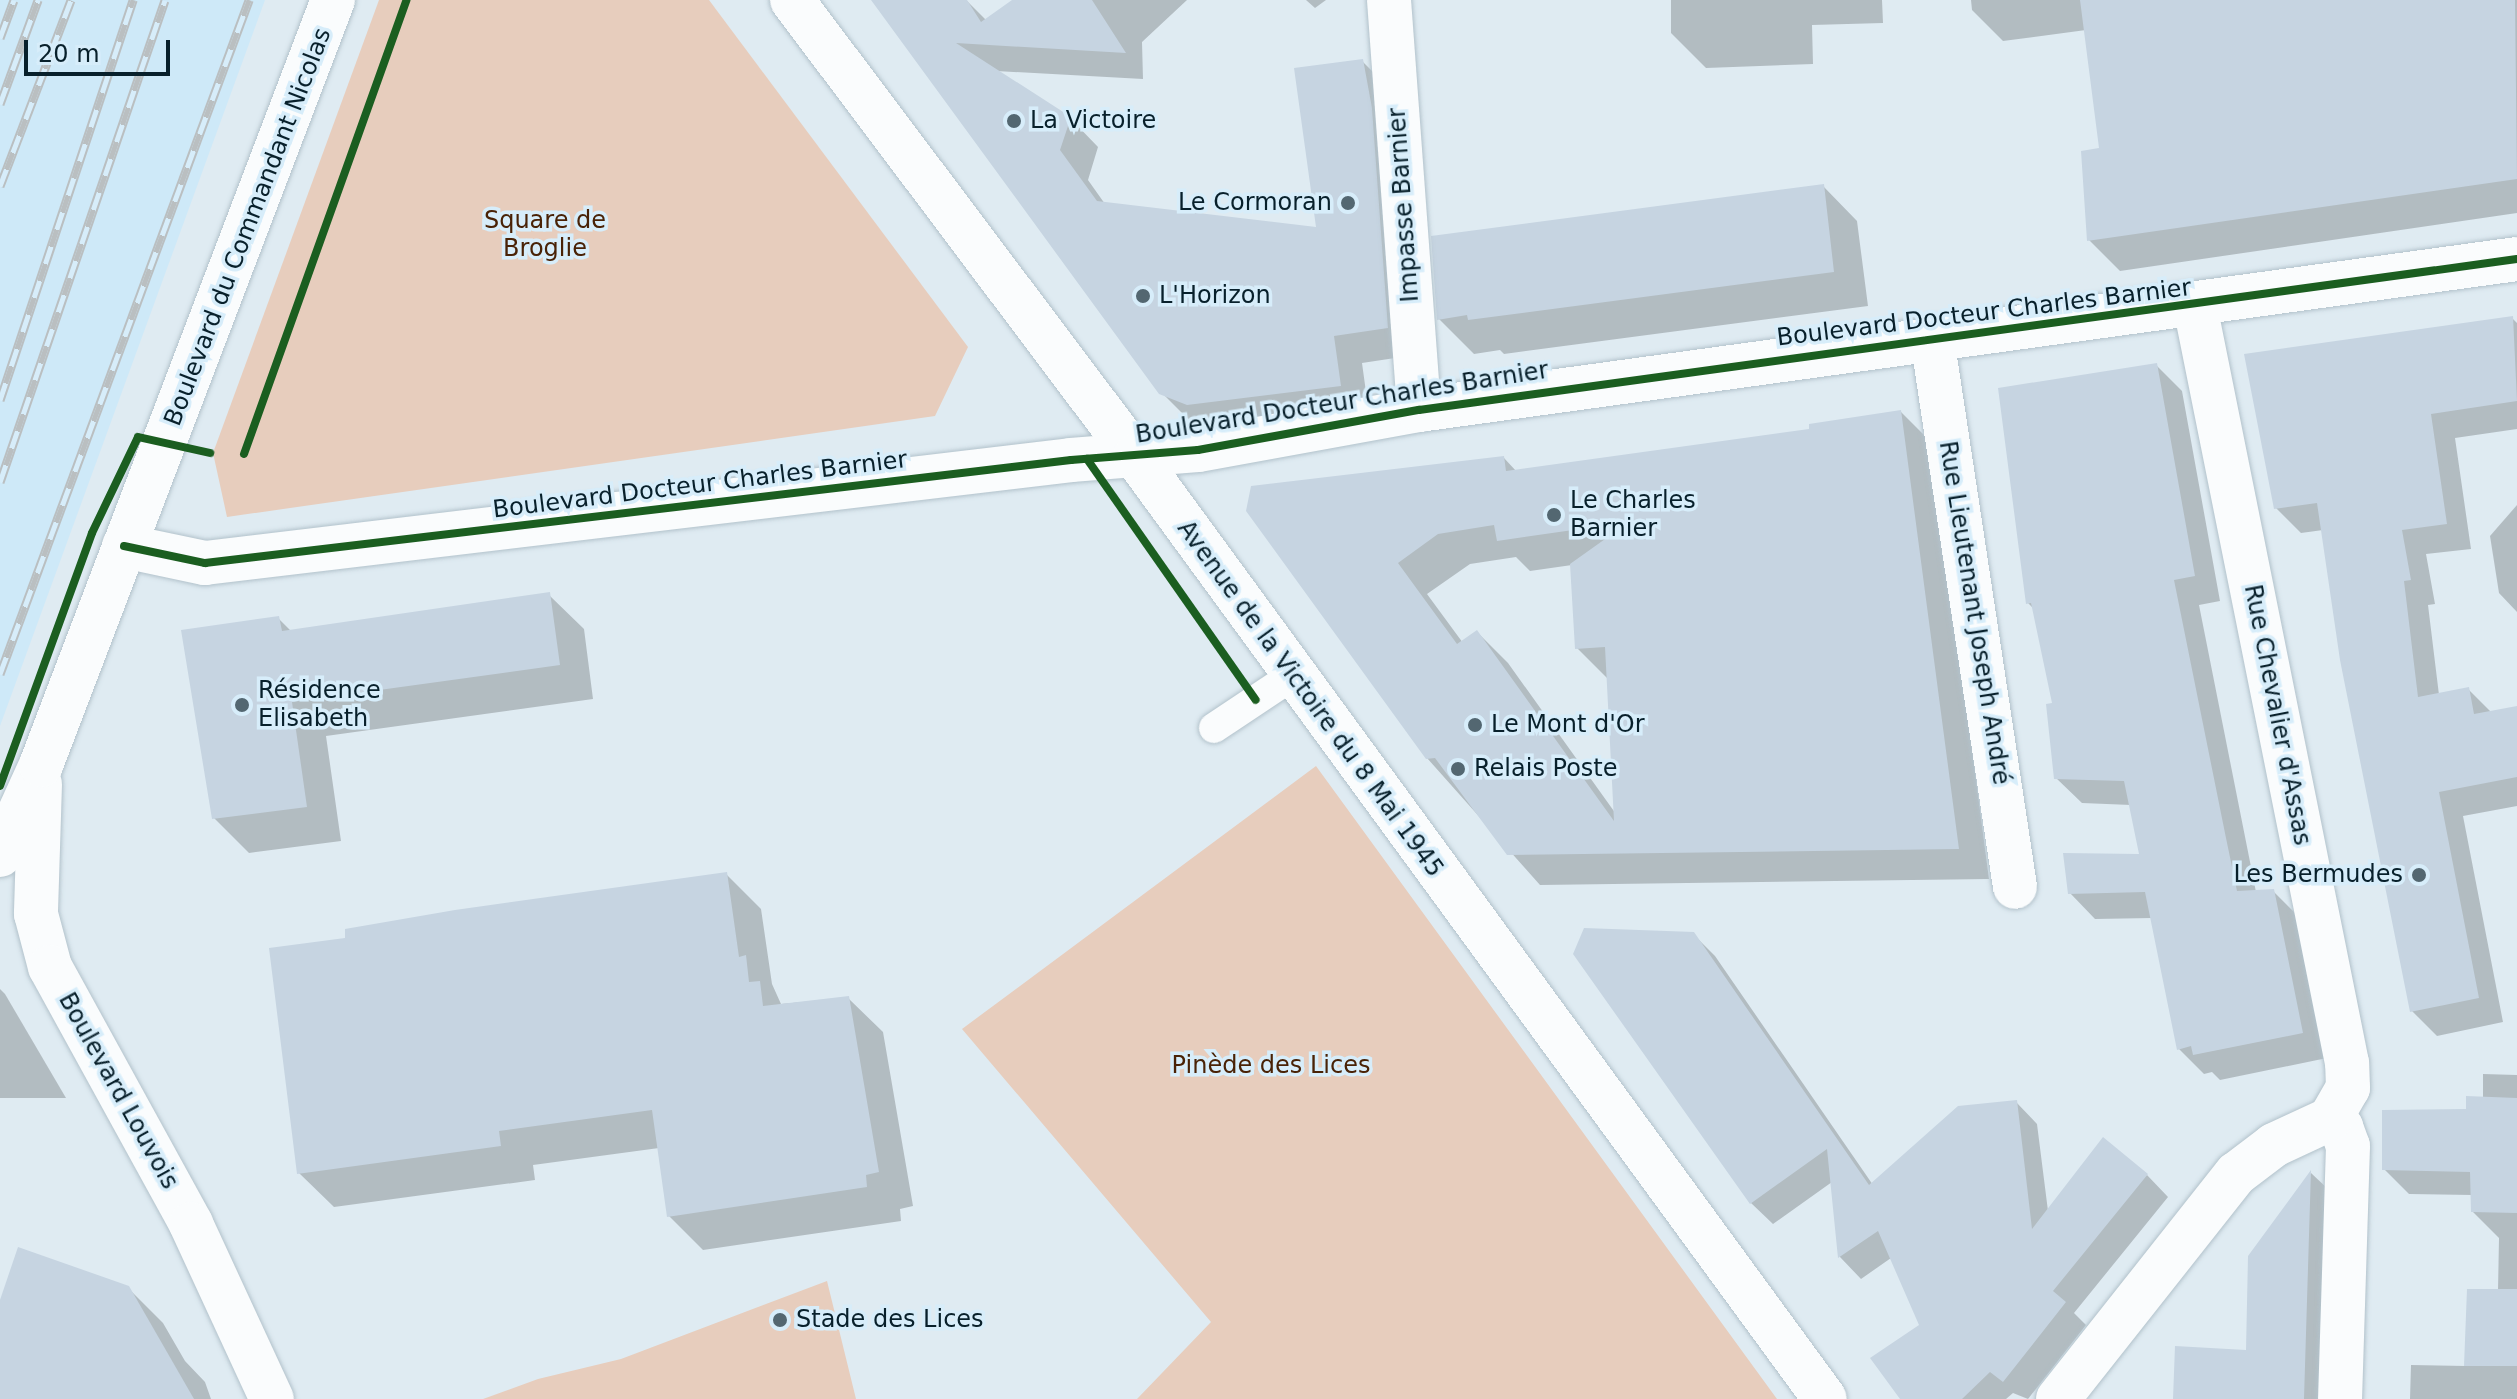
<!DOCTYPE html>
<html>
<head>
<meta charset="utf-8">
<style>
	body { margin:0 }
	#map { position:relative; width:2517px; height:1399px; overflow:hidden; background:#dfebf2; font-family:"DejaVu Sans",sans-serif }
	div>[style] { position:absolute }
	.built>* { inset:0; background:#cee9f8 }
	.green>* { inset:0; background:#e7cdbd }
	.shadow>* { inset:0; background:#0003 }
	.building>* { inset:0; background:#c6d4e1 }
	.roads { filter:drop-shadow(0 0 2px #b2c2cb) drop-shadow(0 0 2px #b2c2cb) }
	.service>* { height:30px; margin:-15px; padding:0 15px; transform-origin:15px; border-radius:15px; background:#fafcfd }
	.minor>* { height:44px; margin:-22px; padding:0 22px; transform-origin:22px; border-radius:22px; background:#fafcfd }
	.tertiary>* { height:44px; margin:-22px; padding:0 22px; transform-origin:22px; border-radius:22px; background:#fafcfd }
	.primary>* { height:44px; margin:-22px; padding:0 22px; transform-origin:22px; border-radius:22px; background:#fafcfd }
	.rail>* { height:9px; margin-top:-4.5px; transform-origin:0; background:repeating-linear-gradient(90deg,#d7edfa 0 18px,#babfc1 0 36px); box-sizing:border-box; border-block:2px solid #babfc1 }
	.cycleway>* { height:8px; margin:-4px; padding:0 4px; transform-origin:4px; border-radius:4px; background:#1b5e20 }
	.dots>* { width:22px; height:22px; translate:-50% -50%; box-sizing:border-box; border:4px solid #d7edfa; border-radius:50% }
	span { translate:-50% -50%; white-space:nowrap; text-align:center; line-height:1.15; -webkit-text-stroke:7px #d7edfa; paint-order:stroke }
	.poi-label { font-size:24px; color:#08202b }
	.left { translate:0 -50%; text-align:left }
	.right { translate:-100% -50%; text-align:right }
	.street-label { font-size:24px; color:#08202b }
	.park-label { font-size:24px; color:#492206 }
	.scale { position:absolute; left:24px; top:40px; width:146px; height:36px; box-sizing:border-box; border:4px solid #08202b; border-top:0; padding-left:10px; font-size:24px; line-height:28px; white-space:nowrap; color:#08202b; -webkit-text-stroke:6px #d7edfa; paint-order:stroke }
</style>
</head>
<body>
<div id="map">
	<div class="built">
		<div style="clip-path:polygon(0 0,265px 0,0 726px)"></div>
	</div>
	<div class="green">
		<div style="clip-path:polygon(379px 0,709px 0,968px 347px,935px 416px,227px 517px,213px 453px)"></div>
		<div style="clip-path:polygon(1316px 766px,1777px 1399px,1137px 1399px,1211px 1322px,962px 1029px)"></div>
		<div style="clip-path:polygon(827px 1281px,856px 1399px,483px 1399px,538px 1379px,621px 1359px)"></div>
	</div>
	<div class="shadow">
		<div style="clip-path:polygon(873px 0,966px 0,987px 21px,1016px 0,1187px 0,1142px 42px,1143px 79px,996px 71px,1070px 118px,1098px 147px,1088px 180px,1105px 204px,1319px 229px,1362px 61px,1390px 89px,1415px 355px,1362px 363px,1369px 414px,1217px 432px,1190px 421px,1161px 392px)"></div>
		<div style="clip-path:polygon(1306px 0,1326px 0,1315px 8px)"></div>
		<div style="clip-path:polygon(1671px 0,1882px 0,1883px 23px,1812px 25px,1813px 64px,1706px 68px,1671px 33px)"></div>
		<div style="clip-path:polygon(1971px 0,2517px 0,2517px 213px,2120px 271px,2089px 240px,2101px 149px,2086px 30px,2003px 41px,1972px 10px)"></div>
		<div style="clip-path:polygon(1823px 186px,1857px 221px,1868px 306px,1504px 354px,1500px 350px,1474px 354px,1439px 319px)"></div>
		<div style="clip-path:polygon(2512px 318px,2517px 323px,2517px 429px,2455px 438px,2471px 549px,2426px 554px,2435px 604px,2428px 605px,2439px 695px,2468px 689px,2492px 713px,2517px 708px,2517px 806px,2463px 816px,2503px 1022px,2437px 1036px,2412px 1011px,2323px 530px,2301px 533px,2276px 508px)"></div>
		<div style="clip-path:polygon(2156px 365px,2182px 391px,2220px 601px,2199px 605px,2256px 892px,2273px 891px,2299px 917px,2327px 1058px,2220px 1080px,2212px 1072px,2204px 1074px,2179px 1049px,2152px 918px,2095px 919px,2070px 893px,2141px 856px,2131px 805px,2082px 803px,2056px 778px,2054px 705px,2034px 609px,2028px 603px)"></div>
		<div style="clip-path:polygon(evenodd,1901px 412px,1932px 443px,1989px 879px,1540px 885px,1427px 758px,1253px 488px,1504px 458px,1517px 472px,1812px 431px,1901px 412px,1516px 557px,1530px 571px,1572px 565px,1577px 648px,1609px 680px,1616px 814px,1508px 663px,1477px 632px,1463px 643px,1427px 594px,1470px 564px,1516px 557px)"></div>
		<div style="clip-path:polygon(2517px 505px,2517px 612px,2499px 593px,2490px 536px)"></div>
		<div style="clip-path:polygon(549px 595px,584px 629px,593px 699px,326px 736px,341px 841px,249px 853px,214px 818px,278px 618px,292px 632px)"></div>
		<div style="clip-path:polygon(726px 874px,761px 909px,772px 984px,781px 1004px,848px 998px,883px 1032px,913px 1206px,900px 1209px,901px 1221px,703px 1250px,669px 1216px,659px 1148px,533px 1165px,535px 1180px,334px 1207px,299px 1173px,347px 940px)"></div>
		<div style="clip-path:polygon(1693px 934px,1715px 956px,1873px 1185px,2016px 1102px,2037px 1124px,2048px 1211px,2147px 1175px,2168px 1197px,2074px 1313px,2086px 1325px,2028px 1399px,2013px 1393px,2006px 1399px,1903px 1399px,1921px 1326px,1891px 1258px,1861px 1279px,1840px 1257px,1832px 1182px,1773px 1224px,1751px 1203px)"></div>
		<div style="clip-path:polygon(0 989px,5px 994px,66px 1098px,0 1098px)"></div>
		<div style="clip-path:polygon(2483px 1074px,2517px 1075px,2517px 1399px,2410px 1399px,2411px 1365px,2466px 1366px,2469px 1291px,2498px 1291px,2499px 1238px,2473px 1212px,2472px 1195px,2409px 1194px,2384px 1169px,2483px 1099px)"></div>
		<div style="clip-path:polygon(2311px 1173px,2328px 1189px,2322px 1399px,2175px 1399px,2248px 1353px,2250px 1256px)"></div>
		<div style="clip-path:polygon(128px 1288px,163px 1323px,185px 1361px,205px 1382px,211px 1399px,0 1399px,0 1306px)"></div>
	</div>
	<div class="building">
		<div style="clip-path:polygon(871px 0,967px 0,981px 22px,1012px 0,1092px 0,1126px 53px,956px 43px,1071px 117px,1060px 150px,1097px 201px,1316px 227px,1294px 68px,1363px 59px,1372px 108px,1388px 328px,1334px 336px,1341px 386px,1187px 405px,1159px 394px)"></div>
		<div style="clip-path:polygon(2080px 0,2515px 0,2517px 179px,2087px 241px,2081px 151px,2099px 148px)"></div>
		<div style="clip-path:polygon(1824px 184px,1834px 272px,1468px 320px,1467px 315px,1437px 320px,1431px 236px)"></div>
		<div style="clip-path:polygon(2513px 316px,2517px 401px,2431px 414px,2447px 524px,2402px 530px,2411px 580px,2404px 581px,2418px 697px,2469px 687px,2474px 714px,2517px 706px,2517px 777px,2439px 792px,2479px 998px,2410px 1012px,2340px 660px,2317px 503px,2274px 509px,2244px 354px)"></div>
		<div style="clip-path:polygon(2157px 363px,2195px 576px,2174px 580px,2226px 838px,2237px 891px,2274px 889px,2303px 1033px,2193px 1055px,2191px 1046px,2177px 1050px,2145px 892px,2068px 894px,2063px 853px,2139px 854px,2124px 781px,2054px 779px,2046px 704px,2052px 703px,2031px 603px,2026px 604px,1998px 388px)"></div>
		<div style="clip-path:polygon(evenodd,1901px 410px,1959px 849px,1507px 855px,1435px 758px,1426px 759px,1246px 511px,1251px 486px,1504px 456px,1506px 471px,1809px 429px,1809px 424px,1901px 410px,1629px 522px,1570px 564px,1575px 649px,1605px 647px,1614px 821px,1477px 630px,1457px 644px,1398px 563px,1438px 534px,1494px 525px,1497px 541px,1629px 522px)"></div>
		<div style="clip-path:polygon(550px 592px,560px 665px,292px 702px,307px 807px,212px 819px,181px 630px,279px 616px,282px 631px)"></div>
		<div style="clip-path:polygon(727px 872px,739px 957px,746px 955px,749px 982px,760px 981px,763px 1006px,849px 996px,879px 1172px,866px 1175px,867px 1187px,667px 1217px,652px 1110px,499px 1131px,501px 1146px,297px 1174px,269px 948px,345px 938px,345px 929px,455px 910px)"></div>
		<div style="clip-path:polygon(1584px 928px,1694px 932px,1869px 1185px,1958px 1106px,2017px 1100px,2032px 1229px,2103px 1137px,2148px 1174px,2053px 1291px,2066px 1302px,2003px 1382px,1990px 1372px,1962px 1399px,1900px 1399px,1870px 1358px,1919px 1325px,1878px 1231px,1838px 1258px,1827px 1149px,1750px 1204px,1573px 954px)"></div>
		<div style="clip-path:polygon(2466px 1096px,2517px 1098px,2517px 1213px,2471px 1212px,2470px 1172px,2382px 1170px,2382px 1110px,2466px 1109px)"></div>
		<div style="clip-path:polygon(2311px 1170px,2304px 1399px,2173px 1399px,2175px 1346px,2246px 1350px,2248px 1256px)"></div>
		<div style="clip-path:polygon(18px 1247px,129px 1286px,194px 1399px,0 1399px,0 1300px)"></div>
		<div style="clip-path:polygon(2467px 1289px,2517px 1289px,2517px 1366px,2464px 1366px)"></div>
	</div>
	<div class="roads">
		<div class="service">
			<div style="left:1214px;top:728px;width:94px;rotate:-33.7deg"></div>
		</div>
		<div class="minor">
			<div style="left:1389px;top:0;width:411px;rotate:85.8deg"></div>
			<div style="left:1932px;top:338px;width:555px;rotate:81.4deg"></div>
			<div style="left:124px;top:546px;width:83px;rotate:11.9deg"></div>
			<div style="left:205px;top:563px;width:872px;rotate:-6.78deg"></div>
			<div style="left:1071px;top:460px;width:127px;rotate:-4.5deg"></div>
			<div style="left:1198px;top:450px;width:225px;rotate:-10.3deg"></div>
			<div style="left:1419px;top:410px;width:1108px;rotate:-7.83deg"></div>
			<div style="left:2330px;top:1119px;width:14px;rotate:36deg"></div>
			<div style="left:2341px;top:1127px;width:20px;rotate:70deg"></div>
			<div style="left:2348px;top:1146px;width:253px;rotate:91.8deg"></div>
			<div style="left:2058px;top:1399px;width:287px;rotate:-51.7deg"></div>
			<div style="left:2236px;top:1174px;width:48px;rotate:-37.3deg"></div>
			<div style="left:2274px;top:1145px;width:62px;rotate:-24.9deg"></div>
			<div style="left:2330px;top:1119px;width:36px;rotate:-60deg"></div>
			<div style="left:2348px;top:1088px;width:25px;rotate:-92deg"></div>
			<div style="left:2347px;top:1063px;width:772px;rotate:-101.35deg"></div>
		</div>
		<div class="tertiary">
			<div style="left:792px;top:0;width:571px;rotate:53.05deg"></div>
			<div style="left:1135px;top:456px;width:1168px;rotate:53.81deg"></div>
		</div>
		<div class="primary">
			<div style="left:40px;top:784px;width:130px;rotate:91.8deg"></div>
			<div style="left:36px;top:914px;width:55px;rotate:75.2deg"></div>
			<div style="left:50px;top:967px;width:293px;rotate:61.2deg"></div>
			<div style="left:191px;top:1224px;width:193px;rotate:65.2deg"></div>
			<div style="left:0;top:855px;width:99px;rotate:-65.5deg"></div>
			<div style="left:41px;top:765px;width:819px;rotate:-69.11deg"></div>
		</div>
	</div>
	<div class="rail">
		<div style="left:0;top:38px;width:40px;rotate:-69.8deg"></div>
		<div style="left:0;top:104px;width:111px;rotate:-69.9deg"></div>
		<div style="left:0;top:186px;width:199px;rotate:-69.1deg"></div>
		<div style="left:0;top:400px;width:422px;rotate:-71.6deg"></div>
		<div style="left:0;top:482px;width:509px;rotate:-71.1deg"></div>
		<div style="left:0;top:674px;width:719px;rotate:-69.72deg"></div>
	</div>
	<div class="cycleway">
		<div style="left:244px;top:454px;width:482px;rotate:-70.3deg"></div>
		<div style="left:1087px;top:459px;width:294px;rotate:55deg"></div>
		<div style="left:124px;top:546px;width:83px;rotate:11.9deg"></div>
		<div style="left:205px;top:563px;width:872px;rotate:-6.78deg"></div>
		<div style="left:1071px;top:460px;width:127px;rotate:-4.5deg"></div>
		<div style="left:1198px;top:450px;width:225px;rotate:-10.3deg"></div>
		<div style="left:1419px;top:410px;width:1108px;rotate:-7.83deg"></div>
		<div style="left:0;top:786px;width:269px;rotate:-70deg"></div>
		<div style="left:92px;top:533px;width:106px;rotate:-64.4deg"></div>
		<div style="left:138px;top:437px;width:74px;rotate:12.5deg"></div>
	</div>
	<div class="dots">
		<div style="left:1014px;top:121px;background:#536771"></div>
		<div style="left:1348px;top:203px;background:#536771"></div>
		<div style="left:1143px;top:296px;background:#536771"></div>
		<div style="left:1554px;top:515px;background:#536771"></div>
		<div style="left:242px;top:705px;background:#536771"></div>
		<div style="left:1475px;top:725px;background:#536771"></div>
		<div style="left:1458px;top:769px;background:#536771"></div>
		<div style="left:2419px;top:875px;background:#536771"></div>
		<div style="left:780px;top:1320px;background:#536771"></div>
	</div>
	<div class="poi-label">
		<span class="left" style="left:1030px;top:121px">La Victoire</span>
		<span class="right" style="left:1332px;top:203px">Le Cormoran</span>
		<span class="left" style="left:1159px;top:296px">L'Horizon</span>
		<span class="left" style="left:1570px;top:515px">Le Charles<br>Barnier</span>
		<span class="left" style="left:258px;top:705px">Résidence<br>Elisabeth</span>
		<span class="left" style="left:1491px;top:725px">Le Mont d'Or</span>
		<span class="left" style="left:1474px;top:769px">Relais Poste</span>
		<span class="right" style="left:2403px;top:875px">Les Bermudes</span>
		<span class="left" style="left:796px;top:1320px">Stade des Lices</span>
	</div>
	<div class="street-label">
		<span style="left:1404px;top:205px;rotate:-94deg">Impasse Barnier</span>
		<span style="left:248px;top:227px;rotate:-69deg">Boulevard du Commandant Nicolas</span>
		<span style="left:1984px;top:313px;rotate:-7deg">Boulevard Docteur Charles Barnier</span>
		<span style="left:1342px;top:403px;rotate:-9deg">Boulevard Docteur Charles Barnier</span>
		<span style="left:700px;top:485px;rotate:-7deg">Boulevard Docteur Charles Barnier</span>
		<span style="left:1974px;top:613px;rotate:81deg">Rue Lieutenant Joseph André</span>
		<span style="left:1310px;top:699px;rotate:54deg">Avenue de la Victoire du 8 Mai 1945</span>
		<span style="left:2277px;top:715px;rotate:79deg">Rue Chevalier d'Assas</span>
		<span style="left:118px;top:1091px;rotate:61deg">Boulevard Louvois</span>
	</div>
	<div class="park-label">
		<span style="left:545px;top:235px">Square de<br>Broglie</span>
		<span style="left:1271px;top:1066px">Pinède des Lices</span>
	</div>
	<div class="scale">20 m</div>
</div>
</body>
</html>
